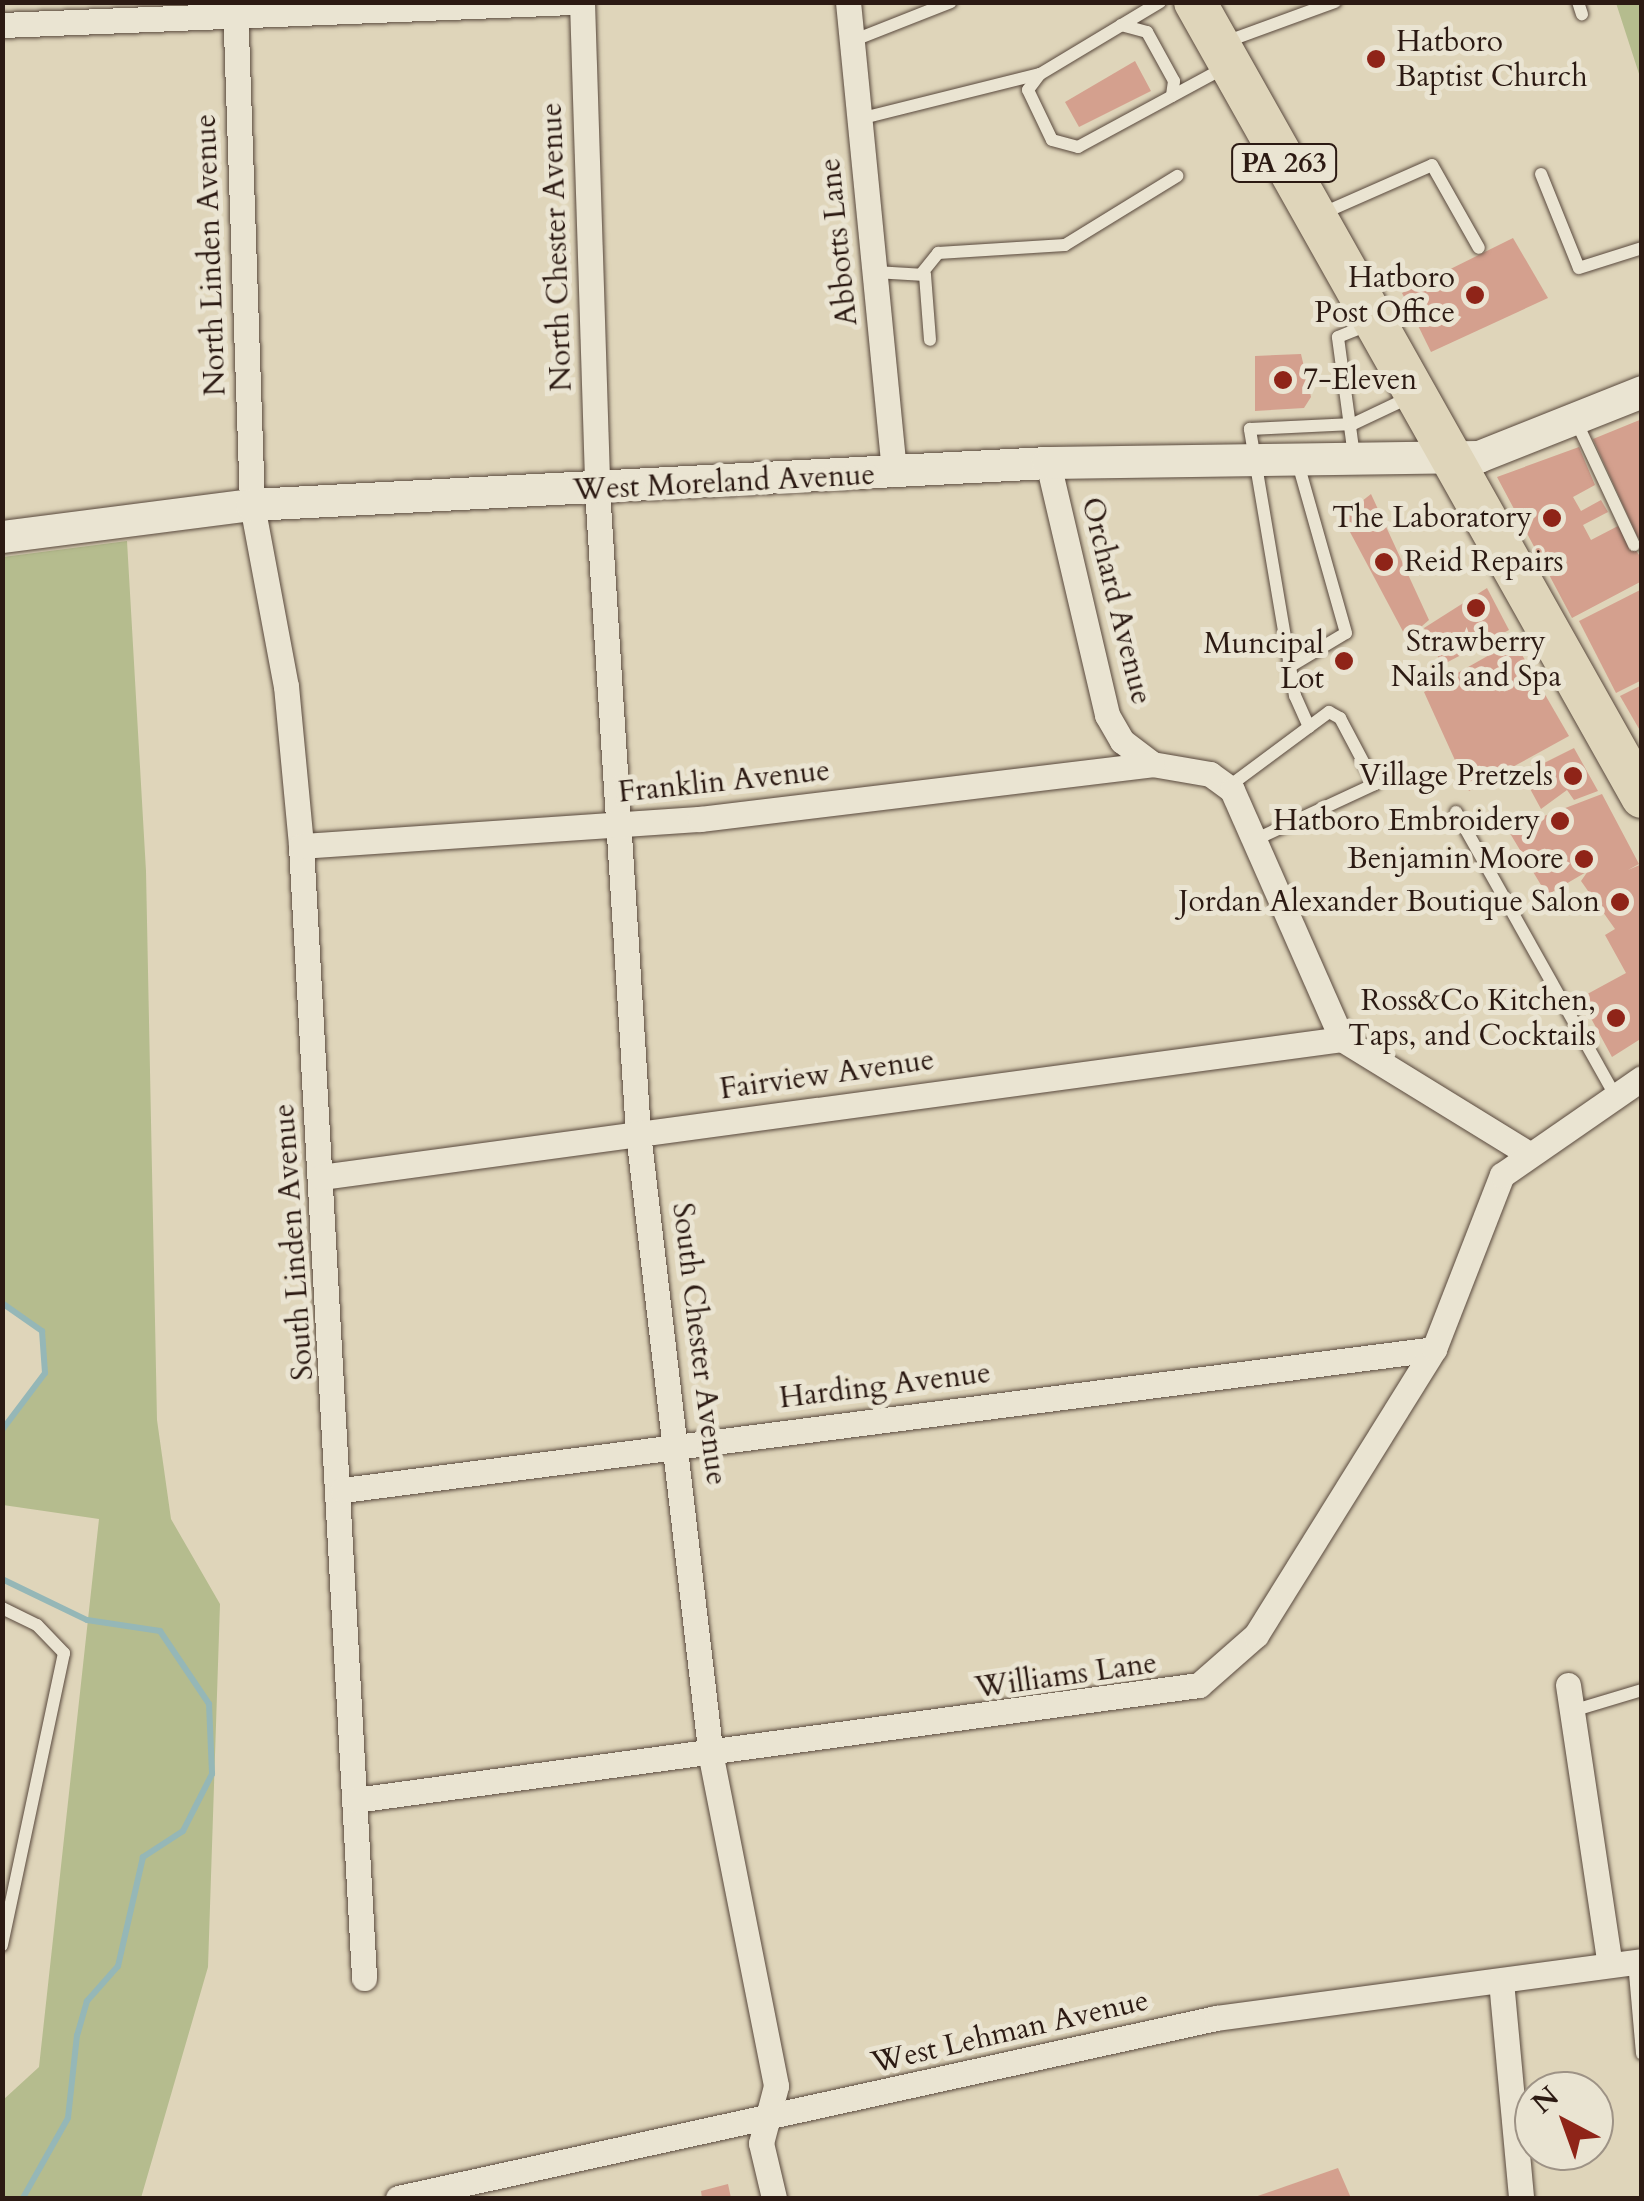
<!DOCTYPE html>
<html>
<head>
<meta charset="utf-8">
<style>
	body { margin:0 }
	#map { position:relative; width:1644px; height:2201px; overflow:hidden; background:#dfd5ba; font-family:Cardo,serif }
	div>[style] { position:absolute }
	.green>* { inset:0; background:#b5bc8e }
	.stream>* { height:6px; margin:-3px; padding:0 3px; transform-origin:3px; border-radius:3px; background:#95b7b7 }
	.building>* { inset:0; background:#d4a08e }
	.roads { filter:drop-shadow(0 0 2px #59493d) drop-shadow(0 0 2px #59493d) }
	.service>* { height:12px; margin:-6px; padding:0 6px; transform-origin:6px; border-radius:6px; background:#eae4d2 }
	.minor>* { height:25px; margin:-12.5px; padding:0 12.5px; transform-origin:12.5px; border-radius:12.5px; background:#eae4d2 }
	.tertiary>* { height:32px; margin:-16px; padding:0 16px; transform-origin:16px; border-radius:16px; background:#eae4d2 }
	.trunk>* { height:42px; margin:-21px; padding:0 21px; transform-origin:21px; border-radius:21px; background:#dfd5ba }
	.dots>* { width:28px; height:28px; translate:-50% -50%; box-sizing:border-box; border:5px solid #eae4d2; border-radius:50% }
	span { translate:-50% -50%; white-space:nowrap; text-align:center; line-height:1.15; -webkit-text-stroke:10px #eae4d2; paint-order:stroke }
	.shield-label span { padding:2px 8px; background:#eae4d2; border:2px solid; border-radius:8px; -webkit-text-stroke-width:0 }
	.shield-label { font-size:28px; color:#2c1a13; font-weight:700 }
	.poi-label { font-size:30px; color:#2c1a13 }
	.left { translate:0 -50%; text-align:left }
	.right { translate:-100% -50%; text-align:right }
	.street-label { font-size:30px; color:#2c1a13 }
	.frame { position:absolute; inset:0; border:5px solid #2c1a13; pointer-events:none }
	.north { position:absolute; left:1514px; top:2071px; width:100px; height:100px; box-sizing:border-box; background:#eae4d2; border:2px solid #9e9386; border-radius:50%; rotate:319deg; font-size:28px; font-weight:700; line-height:40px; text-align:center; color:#2c1a13 }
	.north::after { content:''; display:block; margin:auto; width:35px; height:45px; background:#8f2418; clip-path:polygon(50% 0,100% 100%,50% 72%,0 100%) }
</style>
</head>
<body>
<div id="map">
	<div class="green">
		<div style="clip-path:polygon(1616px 3px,1641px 3px,1641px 81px,1641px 80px)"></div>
		<div style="clip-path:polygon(127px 541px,146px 871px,157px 1420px,171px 1519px,220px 1604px,208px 1967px,141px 2198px,3px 2198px,3px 2100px,39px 2067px,99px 1519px,3px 1505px,3px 1430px,45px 1373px,42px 1331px,3px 1303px,3px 557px)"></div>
	</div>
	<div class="stream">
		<div style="left:2px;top:1303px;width:49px;rotate:35deg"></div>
		<div style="left:42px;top:1331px;width:42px;rotate:85.9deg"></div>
		<div style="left:45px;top:1373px;width:71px;rotate:127deg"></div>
		<div style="left:2px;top:1579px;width:94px;rotate:25.8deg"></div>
		<div style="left:87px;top:1620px;width:74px;rotate:8.6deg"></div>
		<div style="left:160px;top:1631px;width:88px;rotate:56.1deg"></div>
		<div style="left:209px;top:1704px;width:70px;rotate:87.5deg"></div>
		<div style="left:212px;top:1774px;width:64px;rotate:117deg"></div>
		<div style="left:183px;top:1831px;width:48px;rotate:147deg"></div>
		<div style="left:143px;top:1857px;width:112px;rotate:102.9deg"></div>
		<div style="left:118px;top:1966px;width:47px;rotate:131.5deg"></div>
		<div style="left:87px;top:2001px;width:35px;rotate:106deg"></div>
		<div style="left:77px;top:2035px;width:83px;rotate:96.2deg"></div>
		<div style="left:68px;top:2118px;width:92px;rotate:119.4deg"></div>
	</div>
	<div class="building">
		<div style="clip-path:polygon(1135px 61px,1151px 91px,1079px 127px,1065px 102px)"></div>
		<div style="clip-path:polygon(1513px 238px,1548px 298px,1431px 352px,1402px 293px)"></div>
		<div style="clip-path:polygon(1301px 354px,1311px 397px,1304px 408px,1255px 411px,1255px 356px)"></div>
		<div style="clip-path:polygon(1642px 419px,1642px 536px,1638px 538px,1593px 439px)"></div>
		<div style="clip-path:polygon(1579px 447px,1595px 485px,1573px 497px,1581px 511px,1601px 500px,1608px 512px,1583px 525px,1591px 540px,1618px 526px,1642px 559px,1642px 581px,1572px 618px,1497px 477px)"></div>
		<div style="clip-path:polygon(1371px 494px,1429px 620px,1407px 639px,1342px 517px)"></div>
		<div style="clip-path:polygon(1487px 588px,1509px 630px,1442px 665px,1424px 628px)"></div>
		<div style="clip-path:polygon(1642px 589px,1642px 680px,1616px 693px,1579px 621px)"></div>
		<div style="clip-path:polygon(1514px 641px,1569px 736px,1469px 791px,1424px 692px)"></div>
		<div style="clip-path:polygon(1642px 685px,1642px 734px,1620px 696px)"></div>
		<div style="clip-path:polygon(1574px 748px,1598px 791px,1574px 800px,1567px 790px,1541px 809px,1522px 774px)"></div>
		<div style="clip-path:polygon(1602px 794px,1639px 864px,1628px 870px,1642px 864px,1642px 1038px,1612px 1057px,1580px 998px,1626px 973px,1605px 935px,1615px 929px,1581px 881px,1588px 871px,1547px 895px,1508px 830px)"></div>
		<div style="clip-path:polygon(1338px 2168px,1351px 2198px,1252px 2198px)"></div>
		<div style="clip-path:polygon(728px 2184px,731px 2198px,702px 2198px,701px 2191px)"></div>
	</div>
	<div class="roads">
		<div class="service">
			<div style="left:1160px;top:2px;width:140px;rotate:149deg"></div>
			<div style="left:1040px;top:74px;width:20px;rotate:127deg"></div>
			<div style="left:1028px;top:90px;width:55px;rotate:64.4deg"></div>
			<div style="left:1052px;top:140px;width:27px;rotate:15deg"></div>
			<div style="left:1078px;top:147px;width:168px;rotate:-28.4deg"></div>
			<div style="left:1578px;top:2px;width:13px;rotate:72deg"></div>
			<div style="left:1121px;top:25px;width:27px;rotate:15deg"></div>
			<div style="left:1147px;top:32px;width:56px;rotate:61.1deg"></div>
			<div style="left:1174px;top:81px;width:15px;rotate:98deg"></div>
			<div style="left:852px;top:41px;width:106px;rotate:-21.5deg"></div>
			<div style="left:1225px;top:42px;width:117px;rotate:-20deg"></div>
			<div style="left:859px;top:119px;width:187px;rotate:-14deg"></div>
			<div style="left:1541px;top:174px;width:101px;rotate:68deg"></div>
			<div style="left:1579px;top:268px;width:66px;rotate:-17.6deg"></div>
			<div style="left:1321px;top:214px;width:121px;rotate:-23.8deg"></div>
			<div style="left:1432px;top:165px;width:95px;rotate:60.5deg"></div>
			<div style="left:875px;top:272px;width:50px;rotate:3.4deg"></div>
			<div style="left:925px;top:275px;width:65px;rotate:85.6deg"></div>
			<div style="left:922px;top:273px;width:26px;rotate:-51deg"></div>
			<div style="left:938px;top:253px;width:127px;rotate:-3.6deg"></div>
			<div style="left:1065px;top:245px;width:132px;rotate:-31.6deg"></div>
			<div style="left:1576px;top:421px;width:137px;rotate:64.9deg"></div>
			<div style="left:1354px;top:456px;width:120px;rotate:-97.7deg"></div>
			<div style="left:1338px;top:337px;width:35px;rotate:-22deg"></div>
			<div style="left:1289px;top:667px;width:66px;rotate:-30.8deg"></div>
			<div style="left:1346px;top:633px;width:180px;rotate:-105.8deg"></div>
			<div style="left:1309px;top:727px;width:34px;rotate:-114deg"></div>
			<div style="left:1295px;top:696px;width:271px;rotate:-99.6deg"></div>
			<div style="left:1250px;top:429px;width:103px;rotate:-2.8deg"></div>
			<div style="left:1353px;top:424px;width:63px;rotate:-25.3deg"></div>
			<div style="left:1228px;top:787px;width:126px;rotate:-36.6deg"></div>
			<div style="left:1329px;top:712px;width:13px;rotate:29deg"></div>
			<div style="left:1340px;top:718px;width:75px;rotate:62.1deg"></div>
			<div style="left:1375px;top:784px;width:136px;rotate:155.1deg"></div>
			<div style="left:1456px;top:812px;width:325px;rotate:60.7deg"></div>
			<div style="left:2px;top:1608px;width:39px;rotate:26deg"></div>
			<div style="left:37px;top:1625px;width:39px;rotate:46deg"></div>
			<div style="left:64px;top:1653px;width:299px;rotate:102deg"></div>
			<div style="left:1572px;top:1711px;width:73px;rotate:-16.7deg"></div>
			<div style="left:1634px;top:1962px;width:92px;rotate:85deg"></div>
		</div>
		<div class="minor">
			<div style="left:235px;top:2px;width:503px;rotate:88.06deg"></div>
			<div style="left:252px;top:505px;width:184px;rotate:79.4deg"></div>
			<div style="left:286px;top:686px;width:161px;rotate:84.6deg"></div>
			<div style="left:301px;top:846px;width:1134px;rotate:86.81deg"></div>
			<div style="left:582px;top:2px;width:487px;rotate:88.2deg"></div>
			<div style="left:597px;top:489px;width:645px;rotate:86.36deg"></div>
			<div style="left:638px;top:1133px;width:628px;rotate:83.33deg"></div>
			<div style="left:711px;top:1757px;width:335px;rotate:78.8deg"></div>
			<div style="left:776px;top:2086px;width:59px;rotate:104.7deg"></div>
			<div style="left:761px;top:2143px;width:57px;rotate:76.7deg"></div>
			<div style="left:848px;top:2px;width:474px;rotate:84.4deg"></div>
			<div style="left:2px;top:25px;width:569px;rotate:-2.31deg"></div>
			<div style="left:1048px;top:463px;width:259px;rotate:76.8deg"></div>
			<div style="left:1107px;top:715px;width:30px;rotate:60deg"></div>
			<div style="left:1122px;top:741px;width:38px;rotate:37deg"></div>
			<div style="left:1152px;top:764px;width:59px;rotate:9.8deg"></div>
			<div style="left:1210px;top:774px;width:27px;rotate:36deg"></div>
			<div style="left:1232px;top:790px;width:272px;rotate:66.2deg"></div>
			<div style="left:1342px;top:1039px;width:216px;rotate:31.6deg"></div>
			<div style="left:301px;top:846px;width:400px;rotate:-3.9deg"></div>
			<div style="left:700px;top:819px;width:455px;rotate:-6.9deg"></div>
			<div style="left:321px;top:1177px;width:1030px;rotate:-7.7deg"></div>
			<div style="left:343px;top:1490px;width:1100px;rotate:-7.36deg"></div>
			<div style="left:1568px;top:1685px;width:283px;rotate:81.5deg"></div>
			<div style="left:355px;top:1800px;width:852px;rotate:-7.76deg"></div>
			<div style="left:1199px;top:1685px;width:76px;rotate:-41.3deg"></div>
			<div style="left:1256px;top:1635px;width:337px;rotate:-58.1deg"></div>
			<div style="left:1434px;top:1349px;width:187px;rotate:-68.7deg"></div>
			<div style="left:1502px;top:1175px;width:170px;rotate:-34.7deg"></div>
			<div style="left:1501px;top:1981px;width:218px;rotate:84.7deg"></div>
			<div style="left:398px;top:2198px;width:838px;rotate:-12.41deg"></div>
			<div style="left:1216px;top:2018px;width:430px;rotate:-7.6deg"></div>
		</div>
		<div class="tertiary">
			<div style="left:2px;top:537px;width:252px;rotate:-7.3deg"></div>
			<div style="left:252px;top:505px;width:797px;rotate:-3.02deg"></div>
			<div style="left:1048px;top:463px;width:431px;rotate:-0.8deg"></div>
			<div style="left:1479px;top:457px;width:175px;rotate:-21.7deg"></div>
		</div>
		<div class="trunk">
			<div style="left:1195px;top:2px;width:912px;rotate:60.65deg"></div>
		</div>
	</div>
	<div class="dots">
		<div style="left:1376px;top:59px;background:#8f2418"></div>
		<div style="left:1475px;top:295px;background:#8f2418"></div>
		<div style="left:1283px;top:380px;background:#8f2418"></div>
		<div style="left:1552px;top:518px;background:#8f2418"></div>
		<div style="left:1384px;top:562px;background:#8f2418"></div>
		<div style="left:1476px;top:608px;background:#8f2418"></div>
		<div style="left:1344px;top:661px;background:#8f2418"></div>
		<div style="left:1573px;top:776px;background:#8f2418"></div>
		<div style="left:1560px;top:821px;background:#8f2418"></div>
		<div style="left:1584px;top:859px;background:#8f2418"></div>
		<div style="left:1620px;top:902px;background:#8f2418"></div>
		<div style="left:1616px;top:1018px;background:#8f2418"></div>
	</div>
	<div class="shield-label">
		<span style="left:1284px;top:163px">PA 263</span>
	</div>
	<div class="poi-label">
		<span class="left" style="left:1396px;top:59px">Hatboro<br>Baptist Church</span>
		<span class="right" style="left:1455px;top:295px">Hatboro<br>Post Office</span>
		<span class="left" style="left:1303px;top:380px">7-Eleven</span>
		<span class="right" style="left:1532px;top:518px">The Laboratory</span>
		<span class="left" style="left:1404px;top:562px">Reid Repairs</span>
		<span style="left:1476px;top:659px">Strawberry<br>Nails and Spa</span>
		<span class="right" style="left:1324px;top:661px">Muncipal<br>Lot</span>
		<span class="right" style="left:1553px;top:776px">Village Pretzels</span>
		<span class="right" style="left:1540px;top:821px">Hatboro Embroidery</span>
		<span class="right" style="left:1564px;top:859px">Benjamin Moore</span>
		<span class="right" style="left:1600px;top:902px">Jordan Alexander Boutique Salon</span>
		<span class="right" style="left:1596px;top:1018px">Ross&amp;Co Kitchen,<br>Taps, and Cocktails</span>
	</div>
	<div class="street-label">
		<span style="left:839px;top:242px;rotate:-96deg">Abbotts Lane</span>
		<span style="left:557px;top:247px;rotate:-92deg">North Chester Avenue</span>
		<span style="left:211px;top:255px;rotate:-92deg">North Linden Avenue</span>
		<span style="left:724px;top:483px;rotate:-3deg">West Moreland Avenue</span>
		<span style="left:1116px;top:601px;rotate:76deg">Orchard Avenue</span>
		<span style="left:724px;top:782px;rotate:-6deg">Franklin Avenue</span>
		<span style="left:827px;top:1075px;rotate:-8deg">Fairview Avenue</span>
		<span style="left:294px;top:1242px;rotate:-94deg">South Linden Avenue</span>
		<span style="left:699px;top:1344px;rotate:83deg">South Chester Avenue</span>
		<span style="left:885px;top:1386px;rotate:-7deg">Harding Avenue</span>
		<span style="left:1066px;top:1676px;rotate:-8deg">Williams Lane</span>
		<span style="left:1010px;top:2032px;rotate:-13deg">West Lehman Avenue</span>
	</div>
	<div class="frame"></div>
	<div class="north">N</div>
</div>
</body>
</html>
